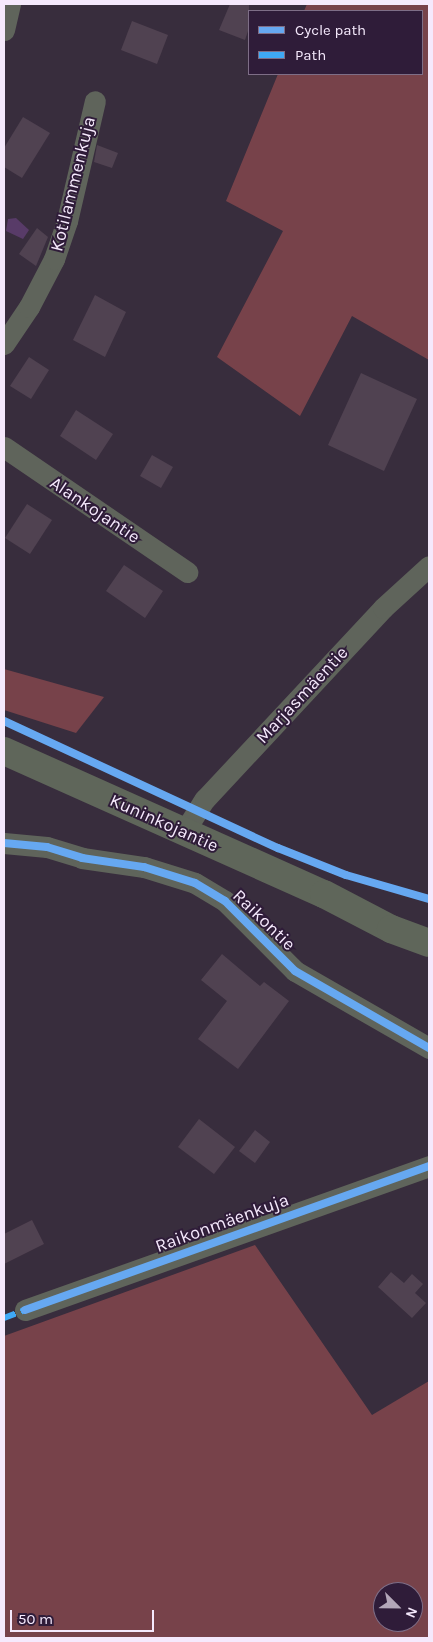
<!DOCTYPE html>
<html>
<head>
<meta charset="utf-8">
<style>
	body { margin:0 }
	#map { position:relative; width:433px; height:1642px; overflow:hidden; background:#382d3d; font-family:Karla,sans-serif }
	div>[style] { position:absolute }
	.green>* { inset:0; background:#77424a }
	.water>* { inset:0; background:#583b68 }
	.building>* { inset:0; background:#504251 }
	.street>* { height:21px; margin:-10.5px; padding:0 10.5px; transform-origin:10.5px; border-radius:10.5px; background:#5f645b }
	.secondary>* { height:28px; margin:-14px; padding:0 14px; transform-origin:14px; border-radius:14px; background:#5f665a }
	.quiet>* { height:6px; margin-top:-3px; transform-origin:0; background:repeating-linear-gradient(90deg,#3fa9f5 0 12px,transparent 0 18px) }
	.cycleway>* { height:8px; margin:-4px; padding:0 4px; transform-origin:4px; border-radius:4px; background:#66a8f1 }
	span { translate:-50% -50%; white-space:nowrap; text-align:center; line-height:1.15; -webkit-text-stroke:4px #2f1c39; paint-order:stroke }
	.street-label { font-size:18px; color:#f5e9fc }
	.frame { position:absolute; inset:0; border:5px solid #f5e9fc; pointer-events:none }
	.legend { position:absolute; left:248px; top:10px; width:175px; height:65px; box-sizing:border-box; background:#2f1c39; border:1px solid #7e6e87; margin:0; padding:6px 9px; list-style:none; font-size:15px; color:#f5e9fc }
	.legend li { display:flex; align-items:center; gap:10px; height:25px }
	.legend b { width:25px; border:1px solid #7e6e87 }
	.north { position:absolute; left:373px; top:1582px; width:50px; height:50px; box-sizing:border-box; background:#2f1c39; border:1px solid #7e6e87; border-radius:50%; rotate:113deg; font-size:14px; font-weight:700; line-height:20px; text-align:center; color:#f5e9fc }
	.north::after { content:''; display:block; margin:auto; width:18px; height:22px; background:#b3a7b9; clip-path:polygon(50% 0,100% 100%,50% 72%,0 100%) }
	.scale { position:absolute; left:10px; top:1610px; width:144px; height:22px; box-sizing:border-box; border:2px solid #f5e9fc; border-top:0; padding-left:6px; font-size:15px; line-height:18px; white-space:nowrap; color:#f5e9fc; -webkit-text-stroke:4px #2f1c39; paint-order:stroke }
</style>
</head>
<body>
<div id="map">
	<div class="green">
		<div style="clip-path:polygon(307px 4px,429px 4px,429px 360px,352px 316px,300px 416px,217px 357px,283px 231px,226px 201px,278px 74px,422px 74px,422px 11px,304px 11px)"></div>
		<div style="clip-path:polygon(4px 669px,104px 697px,76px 733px,4px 710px)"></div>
		<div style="clip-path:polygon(evenodd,255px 1245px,372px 1415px,429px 1381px,429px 1638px,4px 1638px,4px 1336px,255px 1245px,383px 1592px,413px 1592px,413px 1622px,383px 1622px,383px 1592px)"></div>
	</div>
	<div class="water">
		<div style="clip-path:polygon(16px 218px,29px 230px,23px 239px,6px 231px,8px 219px)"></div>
	</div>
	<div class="building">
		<div style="clip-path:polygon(230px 4px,249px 4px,249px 28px,245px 40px,219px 30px)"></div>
		<div style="clip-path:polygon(132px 21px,168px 35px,157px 64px,121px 50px)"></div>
		<div style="clip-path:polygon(23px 117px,50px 133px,22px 178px,4px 167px,4px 148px)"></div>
		<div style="clip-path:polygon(97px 145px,118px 153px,112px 168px,94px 162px)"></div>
		<div style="clip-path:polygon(37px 228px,48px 237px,36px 266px,19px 254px)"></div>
		<div style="clip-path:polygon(95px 295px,126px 312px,105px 357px,73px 340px)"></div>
		<div style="clip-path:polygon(29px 357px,49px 370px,31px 399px,10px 386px)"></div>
		<div style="clip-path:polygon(361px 373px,417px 399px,384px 471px,328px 445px)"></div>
		<div style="clip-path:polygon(76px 410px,113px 434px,96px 460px,60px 436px)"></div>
		<div style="clip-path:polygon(152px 455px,173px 467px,161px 488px,140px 476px)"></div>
		<div style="clip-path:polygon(27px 504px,52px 520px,30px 554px,5px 538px)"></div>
		<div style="clip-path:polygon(124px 565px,163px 591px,145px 618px,106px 591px)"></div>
		<div style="clip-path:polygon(222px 954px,260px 986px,264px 982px,289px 1001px,238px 1069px,198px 1039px,227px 1001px,201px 980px)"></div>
		<div style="clip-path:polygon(199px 1119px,235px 1147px,214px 1174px,178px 1147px)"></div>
		<div style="clip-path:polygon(255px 1130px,270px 1142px,255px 1163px,239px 1151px)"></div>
		<div style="clip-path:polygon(32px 1220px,44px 1244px,4px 1264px,4px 1234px)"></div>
		<div style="clip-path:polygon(391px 1272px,404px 1283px,412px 1274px,423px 1284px,415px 1293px,426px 1303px,412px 1318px,378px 1287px)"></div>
	</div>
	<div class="street">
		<div style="left:4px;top:30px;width:27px;rotate:-77deg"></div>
		<div style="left:4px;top:344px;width:45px;rotate:-56deg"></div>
		<div style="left:29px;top:307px;width:54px;rotate:-62.5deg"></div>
		<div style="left:54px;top:259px;width:40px;rotate:-71.1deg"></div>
		<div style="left:67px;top:221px;width:123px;rotate:-76.9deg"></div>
		<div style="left:4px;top:447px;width:222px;rotate:34.3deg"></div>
		<div style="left:184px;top:832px;width:39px;rotate:-58deg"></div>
		<div style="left:205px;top:799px;width:261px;rotate:-47deg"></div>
		<div style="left:383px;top:608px;width:62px;rotate:-42.4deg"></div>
		<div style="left:4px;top:843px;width:43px;rotate:5.3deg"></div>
		<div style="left:47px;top:847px;width:37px;rotate:17deg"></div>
		<div style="left:82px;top:858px;width:63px;rotate:8.3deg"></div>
		<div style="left:144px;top:867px;width:53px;rotate:17.4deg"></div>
		<div style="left:195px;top:883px;width:35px;rotate:31deg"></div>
		<div style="left:225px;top:901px;width:99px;rotate:45deg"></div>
		<div style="left:295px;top:971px;width:155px;rotate:29.9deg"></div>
		<div style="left:25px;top:1310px;width:429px;rotate:-19.6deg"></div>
	</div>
	<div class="secondary">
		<div style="left:4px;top:751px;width:350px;rotate:24.1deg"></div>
		<div style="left:324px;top:894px;width:76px;rotate:27.6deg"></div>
		<div style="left:391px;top:929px;width:40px;rotate:20.2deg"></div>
	</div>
	<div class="quiet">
		<div style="left:4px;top:1318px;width:22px;rotate:-21deg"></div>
	</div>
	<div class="cycleway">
		<div style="left:4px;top:721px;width:302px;rotate:24.9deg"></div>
		<div style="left:278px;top:848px;width:73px;rotate:21.7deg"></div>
		<div style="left:346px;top:875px;width:86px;rotate:16.1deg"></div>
		<div style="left:4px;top:843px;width:43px;rotate:5.3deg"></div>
		<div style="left:47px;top:847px;width:37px;rotate:17deg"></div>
		<div style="left:82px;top:858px;width:63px;rotate:8.3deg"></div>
		<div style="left:144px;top:867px;width:53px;rotate:17.4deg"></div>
		<div style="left:195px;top:883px;width:35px;rotate:31deg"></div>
		<div style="left:225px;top:901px;width:99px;rotate:45deg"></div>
		<div style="left:295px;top:971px;width:155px;rotate:29.9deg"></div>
		<div style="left:25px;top:1310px;width:429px;rotate:-19.6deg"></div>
	</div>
	<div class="street-label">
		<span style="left:73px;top:184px;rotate:-76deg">Kotilammenkuja</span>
		<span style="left:95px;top:510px;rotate:34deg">Alankojantie</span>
		<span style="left:302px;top:695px;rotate:-47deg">Marjasmäentie</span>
		<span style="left:164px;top:823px;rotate:24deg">Kuninkojantie</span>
		<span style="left:264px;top:920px;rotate:44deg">Raikontie</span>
		<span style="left:222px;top:1223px;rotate:-20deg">Raikonmäenkuja</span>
	</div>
	<div class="frame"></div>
	<ul class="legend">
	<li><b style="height:6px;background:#66a8f1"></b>Cycle path</li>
	<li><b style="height:6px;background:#3fa9f5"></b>Path</li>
	</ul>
	<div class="north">N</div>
	<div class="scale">50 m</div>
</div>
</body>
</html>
